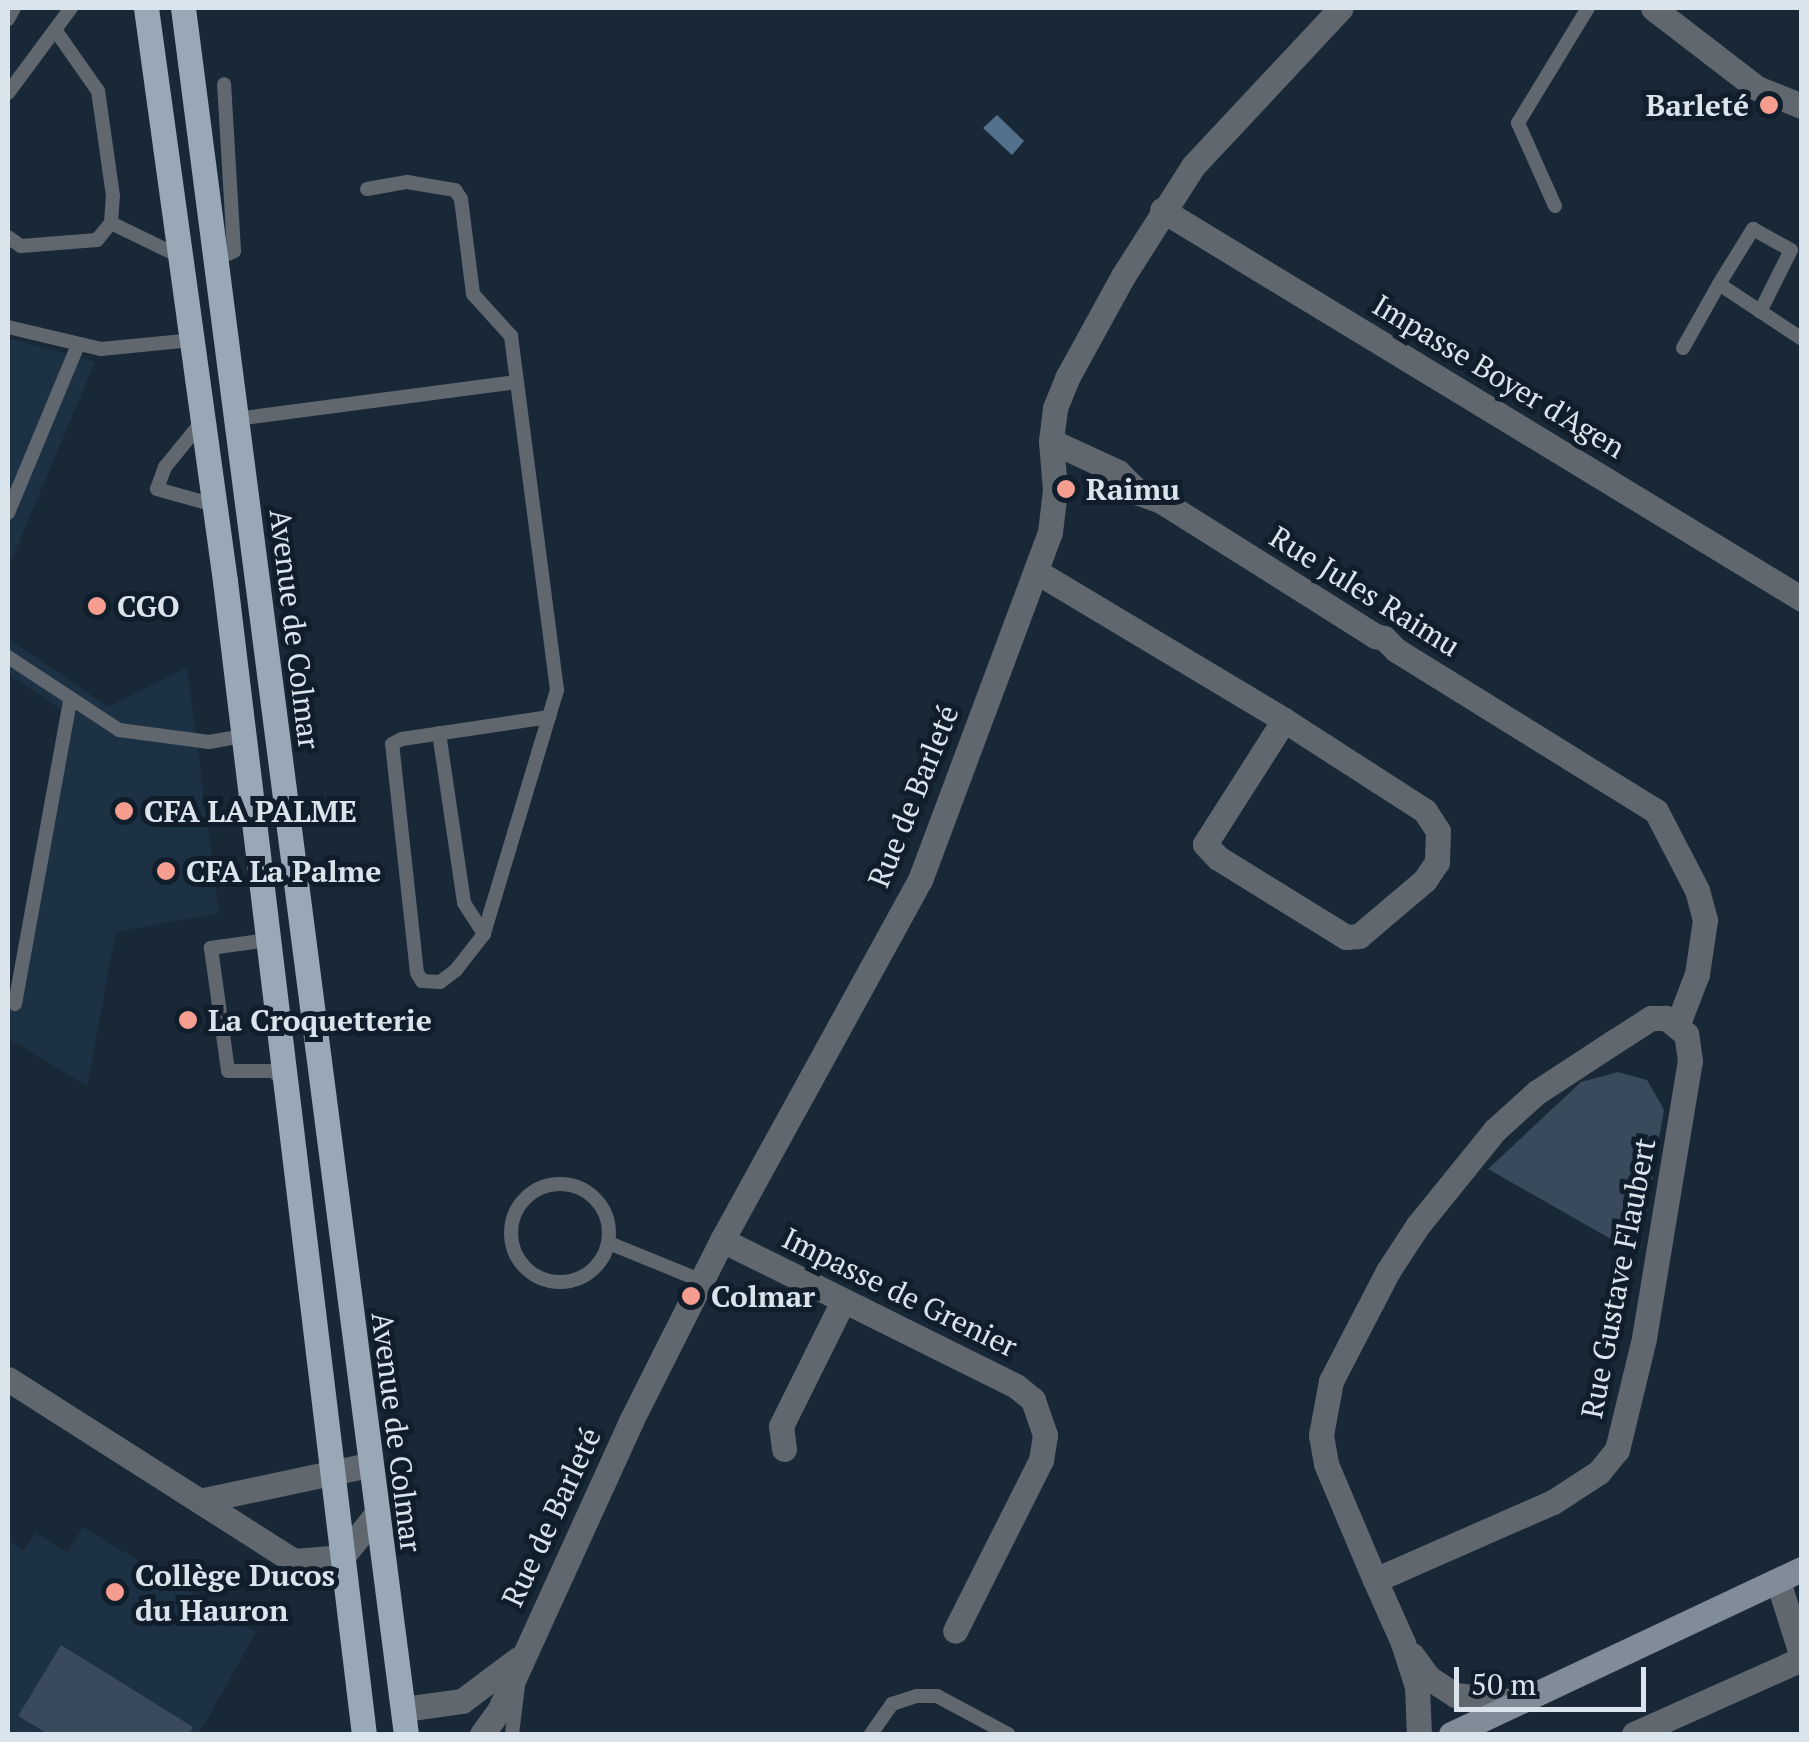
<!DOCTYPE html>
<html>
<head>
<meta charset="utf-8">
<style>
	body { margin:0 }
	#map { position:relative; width:1809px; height:1742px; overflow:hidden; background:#192836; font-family:"PT Serif",serif }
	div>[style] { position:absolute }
	.built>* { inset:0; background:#1d3144 }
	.green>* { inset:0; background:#384a5b }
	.water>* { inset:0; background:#53718d }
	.service>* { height:14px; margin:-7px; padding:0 7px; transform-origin:7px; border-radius:7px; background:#60676e }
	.service>.ring { margin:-7px; padding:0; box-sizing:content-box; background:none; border:14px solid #60676e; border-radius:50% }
	.minor>* { height:25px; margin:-12.5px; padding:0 12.5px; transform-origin:12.5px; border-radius:12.5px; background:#60676e }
	.secondary>* { height:25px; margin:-12.5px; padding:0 12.5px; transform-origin:12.5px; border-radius:12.5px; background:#808c97 }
	.primary>* { height:25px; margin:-12.5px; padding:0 12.5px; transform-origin:12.5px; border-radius:12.5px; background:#98a8b7 }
	.dots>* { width:28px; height:28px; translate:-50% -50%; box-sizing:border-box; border:5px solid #101e2b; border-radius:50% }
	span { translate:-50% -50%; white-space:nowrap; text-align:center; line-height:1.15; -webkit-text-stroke:10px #101e2b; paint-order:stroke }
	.poi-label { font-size:30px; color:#dae4ed; font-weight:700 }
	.right { translate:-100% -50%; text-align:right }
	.left { translate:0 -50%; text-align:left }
	.street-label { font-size:30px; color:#dae4ed }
	.frame { position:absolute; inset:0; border:10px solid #dae4ed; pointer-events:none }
	.scale { position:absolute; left:1454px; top:1667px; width:192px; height:45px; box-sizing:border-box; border:5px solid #dae4ed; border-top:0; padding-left:12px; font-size:30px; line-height:35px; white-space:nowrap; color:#dae4ed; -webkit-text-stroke:8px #101e2b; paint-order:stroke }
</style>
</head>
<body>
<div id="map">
	<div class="built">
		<div style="clip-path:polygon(8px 338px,95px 362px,8px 568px)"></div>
		<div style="clip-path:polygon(8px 638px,108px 707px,187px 667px,219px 913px,116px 932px,87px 1086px,8px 1038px,8px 1004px,61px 709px,8px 674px)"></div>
		<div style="clip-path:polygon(83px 1527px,256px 1632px,199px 1734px,8px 1734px,8px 1540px,24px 1550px,36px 1533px,67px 1552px)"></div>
	</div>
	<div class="green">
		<div style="clip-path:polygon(1618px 1072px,1647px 1080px,1664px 1110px,1639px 1255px,1488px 1169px,1581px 1082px)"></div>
		<div style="clip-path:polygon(61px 1645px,193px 1727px,189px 1734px,48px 1734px,18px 1716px)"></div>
	</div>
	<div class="water">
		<div style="clip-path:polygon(997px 115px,1024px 141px,1012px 155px,983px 128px)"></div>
	</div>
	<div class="service">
		<div style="left:8px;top:19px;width:13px;rotate:-61deg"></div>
		<div style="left:8px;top:93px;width:106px;rotate:-53.5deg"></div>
		<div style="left:367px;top:189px;width:41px;rotate:-9.9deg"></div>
		<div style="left:407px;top:182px;width:49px;rotate:9.5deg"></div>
		<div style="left:455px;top:190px;width:11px;rotate:56deg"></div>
		<div style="left:461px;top:199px;width:96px;rotate:82.8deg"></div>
		<div style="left:473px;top:294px;width:57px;rotate:47.9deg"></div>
		<div style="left:511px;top:336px;width:46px;rotate:82.6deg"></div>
		<div style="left:1555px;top:206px;width:91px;rotate:-114deg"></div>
		<div style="left:1518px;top:123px;width:135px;rotate:-58.7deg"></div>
		<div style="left:111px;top:223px;width:78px;rotate:25.9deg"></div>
		<div style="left:8px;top:237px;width:16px;rotate:35deg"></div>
		<div style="left:21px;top:246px;width:76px;rotate:-4.5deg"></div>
		<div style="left:97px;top:240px;width:22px;rotate:-51deg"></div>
		<div style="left:111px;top:223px;width:27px;rotate:-86deg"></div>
		<div style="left:113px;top:196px;width:106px;rotate:-98.1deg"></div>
		<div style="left:98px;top:91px;width:73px;rotate:-125deg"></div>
		<div style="left:215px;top:260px;width:21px;rotate:-25deg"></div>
		<div style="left:234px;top:251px;width:167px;rotate:-93.4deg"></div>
		<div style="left:1719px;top:284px;width:65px;rotate:-58.3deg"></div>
		<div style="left:1753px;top:229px;width:43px;rotate:28.9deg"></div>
		<div style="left:1791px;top:250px;width:69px;rotate:116.6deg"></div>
		<div style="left:8px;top:327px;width:96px;rotate:13.3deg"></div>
		<div style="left:101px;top:349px;width:91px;rotate:-5.6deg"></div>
		<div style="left:1683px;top:348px;width:73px;rotate:-60.6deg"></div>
		<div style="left:1719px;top:284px;width:100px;rotate:33.5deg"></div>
		<div style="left:236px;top:419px;width:283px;rotate:-7.5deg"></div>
		<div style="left:517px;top:382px;width:311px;rotate:82.6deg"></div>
		<div style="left:557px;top:690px;width:255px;rotate:106.7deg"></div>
		<div style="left:484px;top:934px;width:46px;rotate:127.9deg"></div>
		<div style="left:456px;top:970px;width:20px;rotate:143deg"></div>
		<div style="left:440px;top:982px;width:18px;rotate:-177deg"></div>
		<div style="left:422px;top:981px;width:9px;rotate:-122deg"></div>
		<div style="left:417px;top:973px;width:230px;rotate:-96.2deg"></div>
		<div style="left:392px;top:744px;width:11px;rotate:-27deg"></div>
		<div style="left:402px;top:739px;width:149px;rotate:-8.5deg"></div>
		<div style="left:201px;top:423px;width:57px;rotate:129.3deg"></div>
		<div style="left:165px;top:467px;width:23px;rotate:110deg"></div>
		<div style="left:157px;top:489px;width:59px;rotate:15.7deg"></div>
		<div style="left:8px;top:513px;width:180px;rotate:-67.4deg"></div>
		<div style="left:8px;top:657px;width:133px;rotate:33.3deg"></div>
		<div style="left:119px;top:730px;width:91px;rotate:7.6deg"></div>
		<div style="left:209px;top:742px;width:35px;rotate:-10deg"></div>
		<div style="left:439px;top:733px;width:172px;rotate:81.6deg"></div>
		<div style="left:464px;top:903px;width:37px;rotate:57deg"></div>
		<div style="left:267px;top:940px;width:57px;rotate:171.9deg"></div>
		<div style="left:211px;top:948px;width:124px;rotate:82.1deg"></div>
		<div style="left:228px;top:1071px;width:45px"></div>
		<div style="left:273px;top:1071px;width:13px;rotate:42deg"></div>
		<div style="left:15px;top:1004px;width:308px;rotate:-79.7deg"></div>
		<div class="ring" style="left:511px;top:1184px;width:84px;height:84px"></div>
		<div style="left:609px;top:1243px;width:100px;rotate:22.2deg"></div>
		<div style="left:512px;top:1734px;width:48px;rotate:-82.9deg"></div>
		<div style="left:871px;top:1734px;width:37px;rotate:-55deg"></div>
		<div style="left:892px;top:1704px;width:26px;rotate:-18deg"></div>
		<div style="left:917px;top:1696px;width:20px"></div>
		<div style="left:937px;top:1696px;width:81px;rotate:28.2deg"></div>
	</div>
	<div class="minor">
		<div style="left:1653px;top:8px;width:131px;rotate:37.6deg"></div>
		<div style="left:1757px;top:88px;width:48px;rotate:21.8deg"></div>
		<div style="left:1162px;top:210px;width:749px;rotate:31.29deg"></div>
		<div style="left:1051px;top:441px;width:74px;rotate:24.8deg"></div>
		<div style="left:1118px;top:472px;width:30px;rotate:45deg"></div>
		<div style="left:1139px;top:493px;width:23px;rotate:20deg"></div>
		<div style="left:1161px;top:501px;width:253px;rotate:32.2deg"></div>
		<div style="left:1375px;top:636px;width:9px;rotate:13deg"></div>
		<div style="left:1384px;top:638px;width:17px;rotate:45deg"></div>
		<div style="left:1396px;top:650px;width:306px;rotate:31.8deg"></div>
		<div style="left:1656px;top:811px;width:89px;rotate:62.6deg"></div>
		<div style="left:1697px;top:890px;width:31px;rotate:75deg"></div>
		<div style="left:1705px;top:920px;width:55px;rotate:98.4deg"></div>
		<div style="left:1697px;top:974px;width:56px;rotate:111deg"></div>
		<div style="left:1037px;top:572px;width:288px;rotate:30.9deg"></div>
		<div style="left:1284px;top:720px;width:168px;rotate:32.8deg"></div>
		<div style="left:1425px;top:811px;width:24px;rotate:57deg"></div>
		<div style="left:1438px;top:831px;width:31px;rotate:92deg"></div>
		<div style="left:1437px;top:862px;width:22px;rotate:124deg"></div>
		<div style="left:1425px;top:880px;width:87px;rotate:139.7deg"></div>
		<div style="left:1359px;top:936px;width:13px;rotate:176deg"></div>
		<div style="left:1346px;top:937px;width:150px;rotate:-148.3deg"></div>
		<div style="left:1218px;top:858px;width:19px;rotate:-133deg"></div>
		<div style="left:1205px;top:844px;width:147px;rotate:-57.5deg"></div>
		<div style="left:722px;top:1240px;width:328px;rotate:26.4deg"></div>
		<div style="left:1016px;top:1386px;width:22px;rotate:39deg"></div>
		<div style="left:1033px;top:1400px;width:37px;rotate:71deg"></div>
		<div style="left:1045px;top:1435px;width:25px;rotate:99deg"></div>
		<div style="left:1041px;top:1460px;width:191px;rotate:116.7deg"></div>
		<div style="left:8px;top:1379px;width:339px;rotate:32.5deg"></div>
		<div style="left:294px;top:1561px;width:48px;rotate:-4.8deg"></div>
		<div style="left:342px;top:1557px;width:53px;rotate:-51.2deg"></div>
		<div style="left:784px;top:1449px;width:23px;rotate:-97deg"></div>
		<div style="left:781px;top:1426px;width:140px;rotate:-63.6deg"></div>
		<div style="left:204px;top:1500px;width:168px;rotate:-12deg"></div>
		<div style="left:1375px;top:1580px;width:194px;rotate:-23.7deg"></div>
		<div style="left:1553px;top:1502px;width:55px;rotate:-33.1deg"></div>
		<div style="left:1599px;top:1472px;width:28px;rotate:-51deg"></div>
		<div style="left:1617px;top:1450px;width:115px;rotate:-76.4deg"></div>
		<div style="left:1644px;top:1338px;width:281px;rotate:-80.6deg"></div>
		<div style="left:1690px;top:1061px;width:27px;rotate:-98deg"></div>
		<div style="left:1686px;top:1034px;width:26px;rotate:-141deg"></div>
		<div style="left:1666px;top:1018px;width:15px;rotate:180deg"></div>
		<div style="left:1651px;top:1018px;width:43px;rotate:147.4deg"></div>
		<div style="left:1615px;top:1041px;width:93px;rotate:146.8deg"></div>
		<div style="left:1537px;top:1092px;width:57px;rotate:137.9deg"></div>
		<div style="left:1495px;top:1130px;width:122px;rotate:129deg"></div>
		<div style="left:1418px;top:1225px;width:55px;rotate:123.1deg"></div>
		<div style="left:1388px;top:1271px;width:124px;rotate:117.4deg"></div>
		<div style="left:1331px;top:1381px;width:55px;rotate:100.5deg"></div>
		<div style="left:1321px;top:1435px;width:29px;rotate:80deg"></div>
		<div style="left:1326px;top:1464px;width:126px;rotate:67.1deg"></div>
		<div style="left:1375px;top:1580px;width:69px;rotate:66deg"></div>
		<div style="left:1403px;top:1643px;width:46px;rotate:72.3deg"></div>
		<div style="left:1417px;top:1687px;width:47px;rotate:87.6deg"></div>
		<div style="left:1778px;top:1581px;width:80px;rotate:72.5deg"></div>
		<div style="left:1412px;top:1655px;width:29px;rotate:54deg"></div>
		<div style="left:1429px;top:1678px;width:31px;rotate:33deg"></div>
		<div style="left:1455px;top:1695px;width:62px;rotate:6.4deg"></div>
		<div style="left:404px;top:1709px;width:59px;rotate:-7.9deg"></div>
		<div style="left:462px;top:1701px;width:70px;rotate:-36.9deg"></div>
		<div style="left:482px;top:1734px;width:29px;rotate:-54deg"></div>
		<div style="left:499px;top:1711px;width:319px;rotate:-65.5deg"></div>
		<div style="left:631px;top:1421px;width:203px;rotate:-63.3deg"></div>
		<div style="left:722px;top:1240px;width:411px;rotate:-61.2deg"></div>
		<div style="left:920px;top:880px;width:371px;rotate:-69.5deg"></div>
		<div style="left:1050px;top:532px;width:42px;rotate:-83.2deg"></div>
		<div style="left:1055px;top:490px;width:49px;rotate:-94.7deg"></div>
		<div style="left:1051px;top:441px;width:33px;rotate:-83deg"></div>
		<div style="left:1055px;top:408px;width:32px;rotate:-68deg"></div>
		<div style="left:1067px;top:378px;width:116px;rotate:-61.2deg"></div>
		<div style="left:1123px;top:276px;width:130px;rotate:-57.5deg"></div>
		<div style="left:1193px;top:166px;width:216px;rotate:-46.9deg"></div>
		<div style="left:1634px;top:1734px;width:184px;rotate:-24.1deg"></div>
	</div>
	<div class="secondary">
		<div style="left:1451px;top:1734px;width:388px;rotate:-25.2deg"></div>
	</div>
	<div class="primary">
		<div style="left:146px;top:8px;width:578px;rotate:82.15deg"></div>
		<div style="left:225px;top:581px;width:1161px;rotate:83.13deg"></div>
		<div style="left:183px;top:8px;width:1740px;rotate:82.64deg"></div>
	</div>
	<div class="dots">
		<div style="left:1769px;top:105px;background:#f59d8f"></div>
		<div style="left:1066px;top:489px;background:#f59d8f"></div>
		<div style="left:97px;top:606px;background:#f59d8f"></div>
		<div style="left:124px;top:811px;background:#f59d8f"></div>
		<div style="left:166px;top:871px;background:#f59d8f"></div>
		<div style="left:188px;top:1020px;background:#f59d8f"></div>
		<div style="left:691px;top:1296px;background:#f59d8f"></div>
		<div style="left:115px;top:1592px;background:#f59d8f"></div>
	</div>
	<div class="poi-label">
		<span class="right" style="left:1749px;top:105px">Barleté</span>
		<span class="left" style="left:1086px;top:489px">Raimu</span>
		<span class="left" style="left:117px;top:606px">CGO</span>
		<span class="left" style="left:144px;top:811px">CFA LA PALME</span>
		<span class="left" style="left:186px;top:871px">CFA La Palme</span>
		<span class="left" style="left:208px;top:1020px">La Croquetterie</span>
		<span class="left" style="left:711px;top:1296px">Colmar</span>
		<span class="left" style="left:135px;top:1592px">Collège Ducos<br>du Hauron</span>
	</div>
	<div class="street-label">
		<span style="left:1499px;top:376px;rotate:31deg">Impasse Boyer d'Agen</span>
		<span style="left:1365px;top:591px;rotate:32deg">Rue Jules Raimu</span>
		<span style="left:295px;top:629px;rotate:83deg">Avenue de Colmar</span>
		<span style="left:913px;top:796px;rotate:-68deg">Rue de Barleté</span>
		<span style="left:1618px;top:1278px;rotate:-79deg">Rue Gustave Flaubert</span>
		<span style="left:900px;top:1292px;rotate:26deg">Impasse de Grenier</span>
		<span style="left:397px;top:1432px;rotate:83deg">Avenue de Colmar</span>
		<span style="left:551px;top:1517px;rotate:-65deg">Rue de Barleté</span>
	</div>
	<div class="frame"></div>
	<div class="scale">50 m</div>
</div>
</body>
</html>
